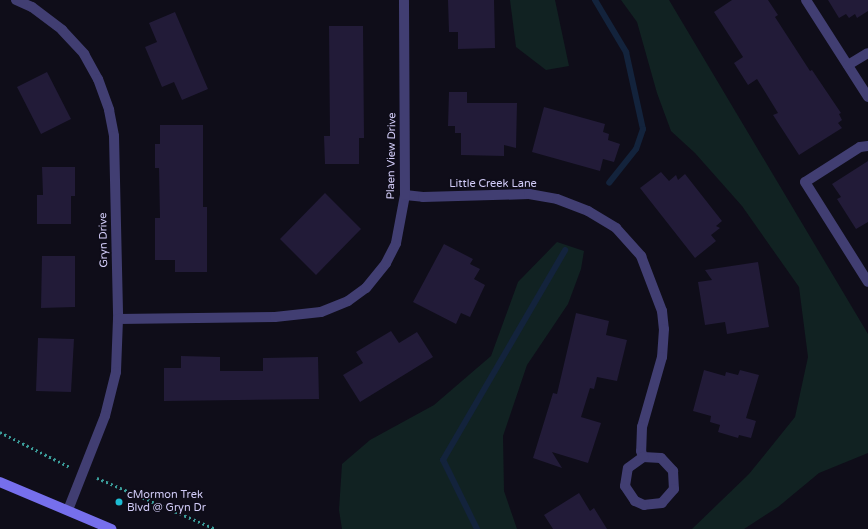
<!DOCTYPE html>
<html>
<head>
<meta charset="utf-8">
<style>
	body { margin:0 }
	#map { position:relative; width:868px; height:529px; overflow:hidden; background:#0f0d19; font-family:"Varela Round",sans-serif }
	div>[style] { position:absolute }
	.green>* { inset:0; background:#122 }
	.stream>* { height:6px; margin:-3px; padding:0 3px; transform-origin:3px; border-radius:3px; background:#13233c }
	.building>* { inset:0; background:#221b38 }
	.path>* { height:2.5px; margin-top:-1.25px; transform-origin:0; background:repeating-linear-gradient(90deg,#3b9d9a 0 2px,transparent 0 5px) }
	.lane>* { height:10px; margin:-5px; padding:0 5px; transform-origin:5px; border-radius:5px; background:#413e72 }
	.street>* { height:10px; margin:-5px; padding:0 5px; transform-origin:5px; border-radius:5px; background:#413e72 }
	.secondary>* { height:10px; margin:-5px; padding:0 5px; transform-origin:5px; border-radius:5px; background:#766fec }
	.dots>* { width:11px; height:11px; translate:-50% -50%; box-sizing:border-box; border:2px solid #0f0d19; border-radius:50% }
	span { translate:-50% -50%; white-space:nowrap; text-align:center; line-height:1.15; -webkit-text-stroke:3.5px #0f0d19; paint-order:stroke }
	.street-label { font-size:11px; color:#d2ccf8 }
	.poi-label { font-size:11px; color:#d2ccf8 }
	.left { translate:0 -50%; text-align:left }
</style>
</head>
<body>
<div id="map">
	<div class="green">
		<div style="clip-path:polygon(510px 0,555px 0,569px 66px,546px 70px,516px 47px)"></div>
		<div style="clip-path:polygon(621px 0,669px 0,868px 334px,868px 453px,819px 473px,778px 507px,744px 529px,692px 529px,749px 474px,795px 417px,808px 357px,799px 287px,742px 206px,695px 153px,671px 131px,657px 93px,637px 22px)"></div>
		<div style="clip-path:polygon(557px 242px,584px 251px,581px 269px,568px 304px,527px 365px,503px 436px,504px 491px,517px 529px,342px 529px,339px 510px,342px 464px,370px 440px,434px 405px,491px 356px,518px 282px)"></div>
	</div>
	<div class="stream">
		<div style="left:595px;top:0;width:61px;rotate:59.2deg"></div>
		<div style="left:626px;top:52px;width:79px;rotate:77.6deg"></div>
		<div style="left:643px;top:129px;width:21px;rotate:109deg"></div>
		<div style="left:636px;top:149px;width:43px;rotate:128.5deg"></div>
		<div style="left:477px;top:529px;width:77px;rotate:-116.2deg"></div>
		<div style="left:443px;top:460px;width:243px;rotate:-59.8deg"></div>
	</div>
	<div class="building">
		<div style="clip-path:polygon(448px 0,494px 0,495px 48px,458px 49px,458px 32px,449px 32px)"></div>
		<div style="clip-path:polygon(732px 0,768px 0,778px 15px,775px 17px,810px 71px,812px 70px,841px 113px,839px 114px,842px 120px,838px 123px,842px 128px,799px 155px,773px 115px,778px 113px,757px 79px,748px 85px,734px 63px,743px 57px,714px 12px)"></div>
		<div style="clip-path:polygon(828px 0,868px 0,868px 11px,857px 18px,855px 14px,849px 18px,846px 14px,839px 18px)"></div>
		<div style="clip-path:polygon(175px 12px,208px 89px,182px 100px,174px 82px,162px 87px,145px 47px,157px 42px,149px 23px)"></div>
		<div style="clip-path:polygon(329px 26px,363px 26px,364px 138px,359px 138px,359px 164px,325px 164px,324px 136px,330px 136px)"></div>
		<div style="clip-path:polygon(47px 72px,71px 119px,41px 134px,17px 87px)"></div>
		<div style="clip-path:polygon(449px 92px,467px 92px,467px 103px,517px 103px,516px 148px,504px 145px,504px 156px,461px 155px,461px 133px,455px 133px,455px 126px,448px 126px)"></div>
		<div style="clip-path:polygon(544px 107px,605px 124px,603px 132px,609px 134px,608px 140px,620px 144px,614px 162px,603px 159px,600px 171px,532px 152px)"></div>
		<div style="clip-path:polygon(160px 125px,203px 125px,203px 207px,207px 207px,207px 272px,175px 272px,175px 260px,155px 260px,155px 218px,160px 218px,159px 168px,155px 168px,155px 144px,160px 144px)"></div>
		<div style="clip-path:polygon(868px 161px,868px 222px,856px 229px,837px 199px,841px 197px,832px 184px)"></div>
		<div style="clip-path:polygon(42px 167px,75px 167px,75px 196px,71px 196px,71px 224px,37px 224px,37px 195px,43px 195px)"></div>
		<div style="clip-path:polygon(661px 172px,669px 181px,676px 175px,678px 180px,685px 174px,722px 221px,716px 226px,720px 228px,711px 235px,716px 241px,695px 258px,640px 188px)"></div>
		<div style="clip-path:polygon(325px 193px,361px 229px,316px 275px,280px 239px)"></div>
		<div style="clip-path:polygon(444px 244px,473px 259px,470px 264px,480px 269px,474px 279px,485px 285px,470px 317px,461px 313px,456px 324px,413px 302px)"></div>
		<div style="clip-path:polygon(42px 256px,75px 256px,75px 307px,41px 308px)"></div>
		<div style="clip-path:polygon(758px 262px,769px 327px,727px 334px,725px 322px,705px 325px,698px 282px,712px 280px,705px 270px)"></div>
		<div style="clip-path:polygon(576px 313px,609px 321px,606px 335px,627px 340px,617px 381px,597px 377px,594px 389px,590px 388px,581px 417px,601px 423px,588px 463px,552px 452px,562px 468px,533px 458px,553px 393px,557px 394px)"></div>
		<div style="clip-path:polygon(391px 331px,399px 343px,417px 332px,433px 357px,360px 402px,343px 375px,363px 363px,356px 352px)"></div>
		<div style="clip-path:polygon(38px 338px,74px 339px,71px 392px,36px 391px)"></div>
		<div style="clip-path:polygon(181px 356px,220px 357px,220px 371px,263px 371px,263px 358px,318px 357px,319px 399px,164px 401px,164px 368px,181px 368px)"></div>
		<div style="clip-path:polygon(704px 370px,725px 376px,726px 372px,738px 375px,740px 370px,759px 375px,746px 418px,756px 421px,751px 438px,739px 435px,738px 438px,718px 432px,720px 425px,710px 422px,711px 416px,693px 411px)"></div>
		<div style="clip-path:polygon(579px 493px,590px 511px,594px 508px,607px 529px,553px 529px,544px 515px)"></div>
	</div>
	<div class="path">
		<div style="left:0;top:432px;width:78px;rotate:26.6deg"></div>
		<div style="left:97px;top:478px;width:129px;rotate:23.2deg"></div>
	</div>
	<div class="lane">
		<div style="left:806px;top:0;width:115px;rotate:57.4deg"></div>
		<div style="left:848px;top:65px;width:23px;rotate:-31deg"></div>
		<div style="left:868px;top:146px;width:8px;rotate:173deg"></div>
		<div style="left:860px;top:147px;width:65px;rotate:147.5deg"></div>
		<div style="left:805px;top:182px;width:118px;rotate:57.8deg"></div>
	</div>
	<div class="street">
		<div style="left:16px;top:0;width:17px;rotate:24deg"></div>
		<div style="left:32px;top:7px;width:38px;rotate:37deg"></div>
		<div style="left:62px;top:30px;width:33px;rotate:47deg"></div>
		<div style="left:84px;top:54px;width:29px;rotate:61deg"></div>
		<div style="left:98px;top:79px;width:33px;rotate:70deg"></div>
		<div style="left:109px;top:110px;width:26px;rotate:79deg"></div>
		<div style="left:114px;top:136px;width:183px;rotate:88.7deg"></div>
		<div style="left:118px;top:319px;width:53px;rotate:92.2deg"></div>
		<div style="left:116px;top:372px;width:45px;rotate:104deg"></div>
		<div style="left:105px;top:416px;width:101px;rotate:111.5deg"></div>
		<div style="left:405px;top:195px;width:18px;rotate:6deg"></div>
		<div style="left:423px;top:197px;width:106px;rotate:-1.6deg"></div>
		<div style="left:529px;top:194px;width:28px;rotate:10deg"></div>
		<div style="left:557px;top:199px;width:33px;rotate:21deg"></div>
		<div style="left:588px;top:211px;width:33px;rotate:31deg"></div>
		<div style="left:616px;top:228px;width:38px;rotate:48deg"></div>
		<div style="left:641px;top:256px;width:59px;rotate:69.1deg"></div>
		<div style="left:662px;top:311px;width:18px;rotate:84deg"></div>
		<div style="left:664px;top:329px;width:28px;rotate:94deg"></div>
		<div style="left:662px;top:357px;width:73px;rotate:105.9deg"></div>
		<div style="left:642px;top:427px;width:24px;rotate:92deg"></div>
		<div style="left:641px;top:451px;width:6px;rotate:72deg"></div>
		<div style="left:643px;top:457px;width:18px;rotate:3deg"></div>
		<div style="left:661px;top:458px;width:18px;rotate:47deg"></div>
		<div style="left:673px;top:471px;width:18px;rotate:87deg"></div>
		<div style="left:674px;top:489px;width:18px;rotate:131deg"></div>
		<div style="left:662px;top:503px;width:18px;rotate:174deg"></div>
		<div style="left:644px;top:505px;width:10px;rotate:-156deg"></div>
		<div style="left:635px;top:501px;width:18px;rotate:-124deg"></div>
		<div style="left:625px;top:486px;width:18px;rotate:-81deg"></div>
		<div style="left:628px;top:468px;width:19px;rotate:-36deg"></div>
		<div style="left:118px;top:319px;width:157px;rotate:-0.7deg"></div>
		<div style="left:275px;top:317px;width:46px;rotate:-6.2deg"></div>
		<div style="left:321px;top:312px;width:29px;rotate:-22deg"></div>
		<div style="left:348px;top:301px;width:22px;rotate:-36deg"></div>
		<div style="left:366px;top:288px;width:32px;rotate:-51deg"></div>
		<div style="left:386px;top:263px;width:22px;rotate:-63deg"></div>
		<div style="left:396px;top:243px;width:49px;rotate:-79.4deg"></div>
		<div style="left:405px;top:195px;width:195px;rotate:-90.3deg"></div>
	</div>
	<div class="secondary">
		<div style="left:0;top:482px;width:121px;rotate:22.9deg"></div>
	</div>
	<div class="dots">
		<div style="left:119px;top:502px;background:#1dbcd3"></div>
	</div>
	<div class="street-label">
		<span style="left:392px;top:156px;rotate:-89deg">Plaen View Drive</span>
		<span style="left:493px;top:184px">Little Creek Lane</span>
		<span style="left:104px;top:240px;rotate:-91deg">Gryn Drive</span>
	</div>
	<div class="poi-label">
		<span class="left" style="left:127px;top:502px">cMormon Trek<br>Blvd @ Gryn Dr</span>
	</div>
</div>
</body>
</html>
